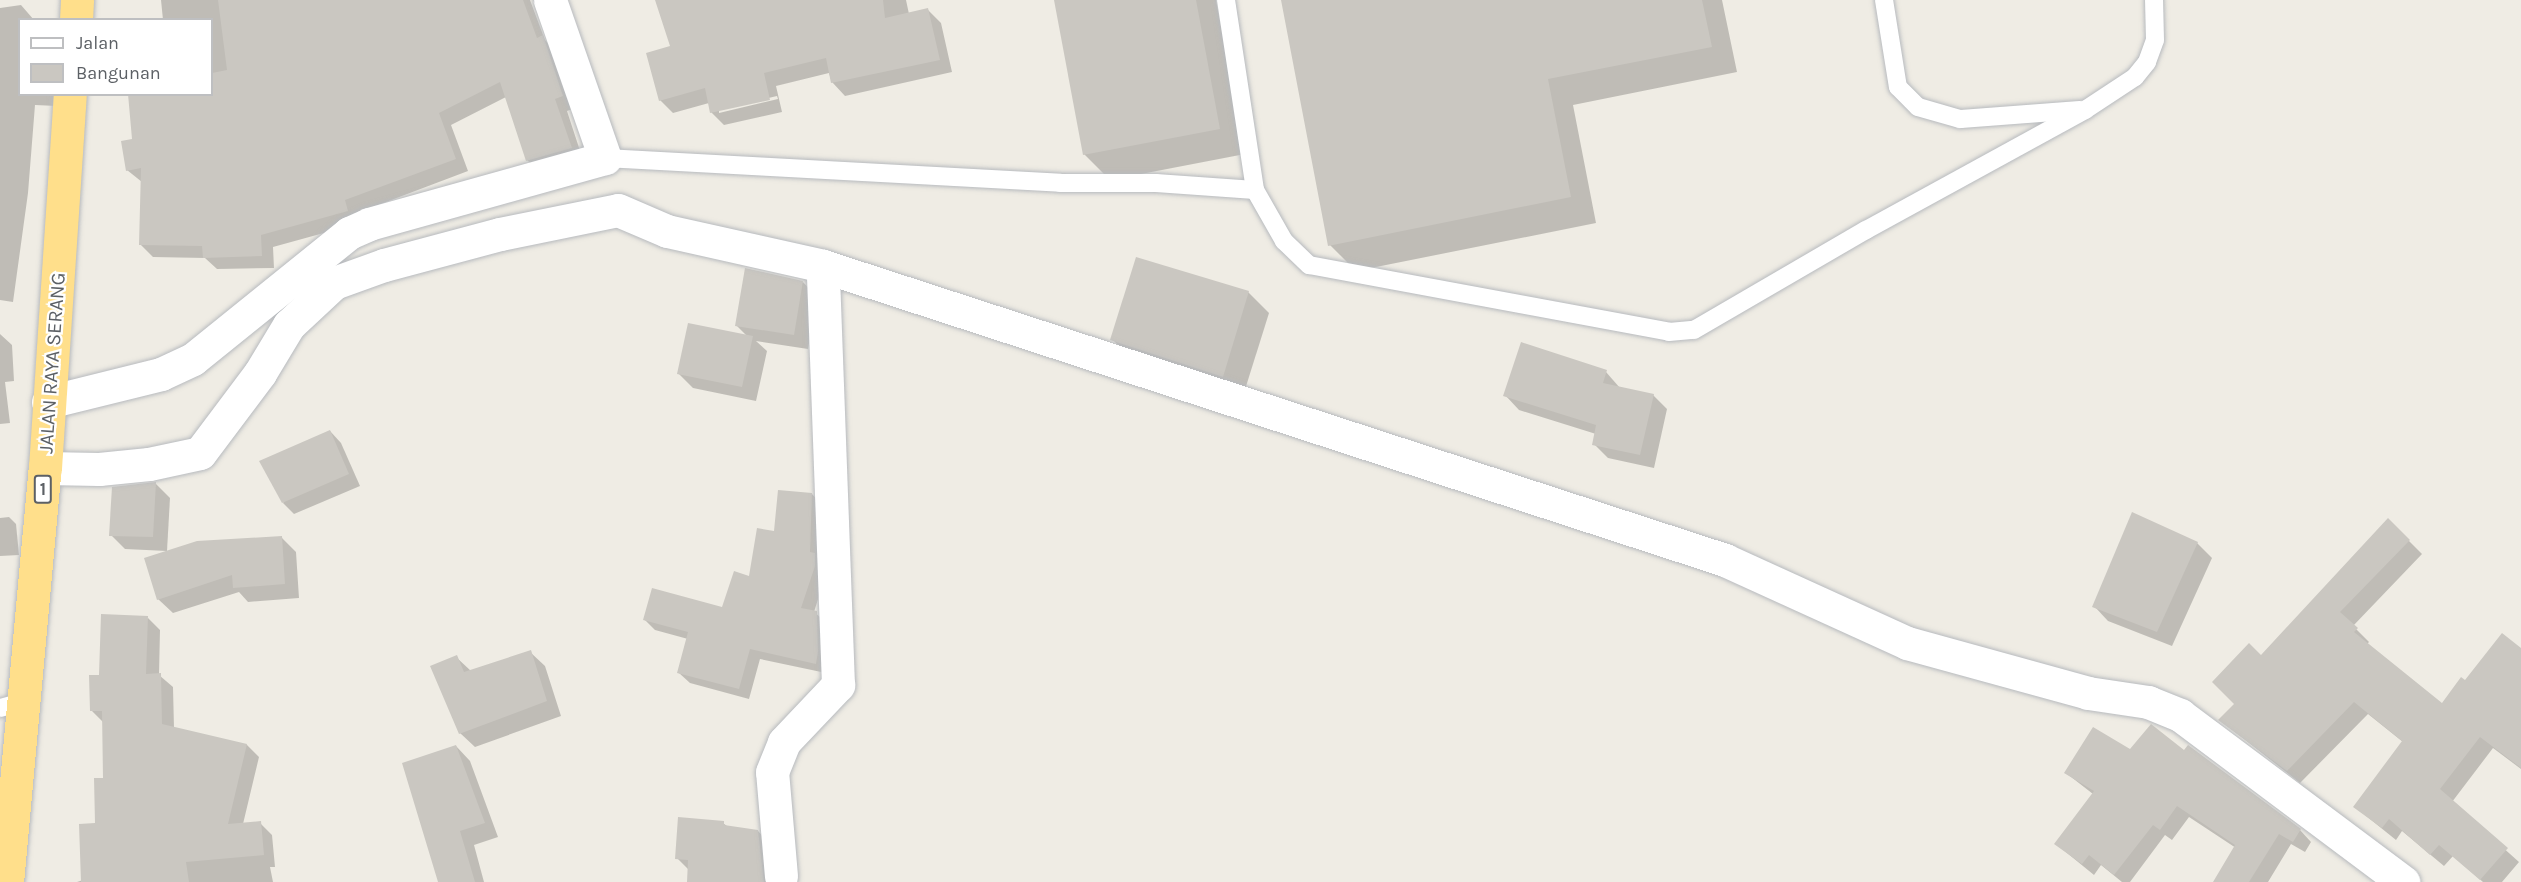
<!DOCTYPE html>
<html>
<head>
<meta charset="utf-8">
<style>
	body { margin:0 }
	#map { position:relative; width:2521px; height:882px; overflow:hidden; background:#efece4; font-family:Karla,sans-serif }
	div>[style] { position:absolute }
	.shadow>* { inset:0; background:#0003 }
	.building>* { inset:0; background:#cac7c1 }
	.roads { filter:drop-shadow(0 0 2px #b7babe) drop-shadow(0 0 2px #b7babe) }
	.lane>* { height:18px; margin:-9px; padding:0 9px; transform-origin:9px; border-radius:9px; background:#fff }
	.street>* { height:33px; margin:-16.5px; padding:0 16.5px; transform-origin:16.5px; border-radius:16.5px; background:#fff }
	.highway>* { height:33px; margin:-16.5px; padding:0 16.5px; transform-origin:16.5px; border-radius:16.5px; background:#ffdf8b }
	span { translate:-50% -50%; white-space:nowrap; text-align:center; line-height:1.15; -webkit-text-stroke:4.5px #fff; paint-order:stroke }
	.shield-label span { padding:2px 4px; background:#fff; border:2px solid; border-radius:4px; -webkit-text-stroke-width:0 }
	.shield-label { font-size:18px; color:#5c6065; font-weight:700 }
	.street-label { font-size:20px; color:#5c6065 }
	.legend { position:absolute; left:18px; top:18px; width:195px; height:78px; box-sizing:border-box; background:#fff; border:2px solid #bebfc1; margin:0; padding:8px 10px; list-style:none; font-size:18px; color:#5c6065 }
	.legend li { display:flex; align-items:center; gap:12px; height:30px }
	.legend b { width:30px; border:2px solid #bebfc1 }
</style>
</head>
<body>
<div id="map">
	<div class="shadow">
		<div style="clip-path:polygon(161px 0,530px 0,545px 40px,555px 50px,575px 108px,567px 111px,583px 160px,540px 172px,527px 160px,506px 97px,451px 125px,468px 171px,357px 213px,360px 223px,273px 247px,274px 268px,217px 269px,205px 258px,153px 257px,140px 244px,142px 182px,127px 170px,212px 94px,212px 20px,163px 20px)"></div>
		<div style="clip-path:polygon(evenodd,656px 0,906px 0,909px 14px,928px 10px,941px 23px,952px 72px,845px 96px,832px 82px,829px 73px,776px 86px,782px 112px,724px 125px,711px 112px,709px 103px,673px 113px,660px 100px,672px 47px,656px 0,777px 96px,778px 99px,719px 113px,719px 110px,777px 96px)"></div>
		<div style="clip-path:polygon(1056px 0,1216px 0,1245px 154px,1110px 180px,1084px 154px)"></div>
		<div style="clip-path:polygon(1282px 0,1722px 0,1737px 72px,1573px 105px,1596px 223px,1356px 271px,1330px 245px)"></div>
		<div style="clip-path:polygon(21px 5px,34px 20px,20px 20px,20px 94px,57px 94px,57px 106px,35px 105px,28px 193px,13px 302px,0 300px,0 8px)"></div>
		<div style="clip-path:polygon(803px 282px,817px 297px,808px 349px,756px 341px,767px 351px,756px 401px,693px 388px,679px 374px,747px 336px,737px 326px)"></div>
		<div style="clip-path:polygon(1248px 292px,1269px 313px,1243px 396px,1133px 360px,1112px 339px)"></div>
		<div style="clip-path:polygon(0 334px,12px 345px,14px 381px,5px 382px,10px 423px,0 424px)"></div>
		<div style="clip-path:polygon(1606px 372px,1620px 388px,1653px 395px,1667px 409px,1654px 468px,1608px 458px,1594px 444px,1596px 434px,1519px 410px,1505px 395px)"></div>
		<div style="clip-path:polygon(330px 431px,341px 443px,360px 486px,294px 514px,283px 503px)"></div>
		<div style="clip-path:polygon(155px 483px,170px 498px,167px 551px,125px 549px,111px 535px)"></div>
		<div style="clip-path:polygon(812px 494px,822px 505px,825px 577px,814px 612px,827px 623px,826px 673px,760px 659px,749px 699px,690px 683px,679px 673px,688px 639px,655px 630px,645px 620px,723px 609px,750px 578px,776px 533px)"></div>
		<div style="clip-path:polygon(2132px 514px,2197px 543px,2212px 558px,2172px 646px,2108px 621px,2094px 606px)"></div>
		<div style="clip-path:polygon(9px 517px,16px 524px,19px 555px,0 556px,0 518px)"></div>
		<div style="clip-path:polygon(2388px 520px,2422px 554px,2353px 626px,2369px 642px,2367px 644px,2442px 705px,2466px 683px,2521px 650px,2521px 769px,2493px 748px,2452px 802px,2519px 862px,2502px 882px,2483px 882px,2453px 856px,2444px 866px,2402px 831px,2396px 840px,2355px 807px,2403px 742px,2368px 714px,2300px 783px,2220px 720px,2236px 704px,2261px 657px)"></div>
		<div style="clip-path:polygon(282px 538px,296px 552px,299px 598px,248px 602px,239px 592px,173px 613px,158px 599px)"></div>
		<div style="clip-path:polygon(148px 618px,160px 630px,159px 675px,173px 687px,174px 728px,247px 745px,259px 757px,243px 824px,260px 823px,272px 835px,275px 867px,270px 867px,273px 882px,77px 882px,83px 880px,104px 779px,104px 723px,92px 711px,100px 676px)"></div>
		<div style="clip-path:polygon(530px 652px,545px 666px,561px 716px,475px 747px,460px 733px,456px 657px,471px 671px)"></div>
		<div style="clip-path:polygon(456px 746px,470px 761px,498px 837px,474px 845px,484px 882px,439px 882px)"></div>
		<div style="clip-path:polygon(2131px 751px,2185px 752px,2300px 830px,2311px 842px,2305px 852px,2291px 844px,2268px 882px,2218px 882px,2236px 848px,2189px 817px,2172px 840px,2165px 835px,2130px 882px,2122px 882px,2101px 865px,2094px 875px,2056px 844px,2093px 794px,2066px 773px)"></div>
		<div style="clip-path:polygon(723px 823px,728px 827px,758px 831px,772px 846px,775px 882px,688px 882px,689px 870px,677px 858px)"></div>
	</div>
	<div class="building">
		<div style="clip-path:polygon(218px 0,523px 0,537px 38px,543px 35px,563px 96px,555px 99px,572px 148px,526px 161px,500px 82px,439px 113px,456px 159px,345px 200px,348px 211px,261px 235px,262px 256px,203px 258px,202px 246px,139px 245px,141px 168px,126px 171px,121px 141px,132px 139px,128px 94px,212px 94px,212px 73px,227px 70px)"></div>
		<div style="clip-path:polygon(655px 0,883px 0,885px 18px,928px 8px,940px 60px,831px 83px,826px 58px,764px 73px,770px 100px,710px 113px,705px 88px,659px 101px,646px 53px,670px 46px)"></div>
		<div style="clip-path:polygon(1054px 0,1196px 0,1220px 129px,1083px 155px)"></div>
		<div style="clip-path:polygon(1281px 0,1702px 0,1712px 47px,1548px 79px,1571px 197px,1328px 246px)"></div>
		<div style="clip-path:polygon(1136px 257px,1249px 291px,1223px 377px,1110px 340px)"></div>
		<div style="clip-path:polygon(745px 268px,803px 281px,794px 335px,735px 326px)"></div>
		<div style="clip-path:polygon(688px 323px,753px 336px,742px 387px,677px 374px)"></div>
		<div style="clip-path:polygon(1521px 342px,1607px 370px,1603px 383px,1654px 394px,1640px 455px,1592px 445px,1596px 425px,1503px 396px)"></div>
		<div style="clip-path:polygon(330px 430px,349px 474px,282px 503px,259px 461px)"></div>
		<div style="clip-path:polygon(156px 482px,153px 537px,109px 536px,112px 487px)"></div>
		<div style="clip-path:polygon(778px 490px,812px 493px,810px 552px,815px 553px,815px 566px,801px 608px,817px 611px,818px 652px,816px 664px,750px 649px,739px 689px,677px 673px,688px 632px,643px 620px,652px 588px,722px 607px,734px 571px,749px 576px,757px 528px,774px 531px)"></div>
		<div style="clip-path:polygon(2132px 512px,2198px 542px,2157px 632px,2092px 607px)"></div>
		<div style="clip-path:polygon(2388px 518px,2410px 540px,2340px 612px,2358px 628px,2354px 632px,2442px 703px,2461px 677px,2465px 680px,2502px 633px,2521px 648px,2521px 768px,2480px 737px,2440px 789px,2508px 848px,2480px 880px,2439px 845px,2430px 855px,2389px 819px,2382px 828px,2353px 807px,2402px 741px,2354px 702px,2287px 771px,2218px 720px,2234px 704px,2212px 682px,2249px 643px,2261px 655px)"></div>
		<div style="clip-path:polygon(282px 536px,285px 584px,233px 588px,232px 575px,157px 600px,144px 558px,197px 541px)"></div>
		<div style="clip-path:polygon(101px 614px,148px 616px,146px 674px,161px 673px,162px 724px,247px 744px,228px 824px,261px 821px,264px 855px,186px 862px,189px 882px,81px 882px,79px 824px,95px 823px,94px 778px,103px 778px,102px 711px,90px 711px,89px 675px,99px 675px)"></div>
		<div style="clip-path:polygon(531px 650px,547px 701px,459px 734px,430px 666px,457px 655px,464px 672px)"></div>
		<div style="clip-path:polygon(2151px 724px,2184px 750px,2188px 745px,2301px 829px,2293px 842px,2279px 834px,2249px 882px,2213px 882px,2235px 845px,2177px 806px,2160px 830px,2153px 825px,2114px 875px,2089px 855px,2082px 864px,2054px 844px,2094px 791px,2064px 773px,2093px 727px,2130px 749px)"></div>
		<div style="clip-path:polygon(456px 745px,485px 823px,460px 831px,475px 882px,438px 882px,402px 763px)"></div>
		<div style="clip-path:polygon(678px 817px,724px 821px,724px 825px,758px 830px,764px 882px,687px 882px,688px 860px,675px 859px)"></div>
	</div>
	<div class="roads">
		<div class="lane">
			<div style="left:1226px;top:0;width:192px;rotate:81.3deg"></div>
			<div style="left:1255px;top:190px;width:59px;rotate:60.4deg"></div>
			<div style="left:1284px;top:241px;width:35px;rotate:44deg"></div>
			<div style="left:1309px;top:265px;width:366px;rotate:10.5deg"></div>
			<div style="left:1669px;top:332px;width:25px;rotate:-5deg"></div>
			<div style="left:1694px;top:330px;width:199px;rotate:-30.2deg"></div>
			<div style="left:1866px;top:230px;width:250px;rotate:-28.7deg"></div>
			<div style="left:2085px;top:110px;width:60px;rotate:-33.4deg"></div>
			<div style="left:2135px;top:77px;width:19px;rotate:-51deg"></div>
			<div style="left:2147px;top:62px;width:23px;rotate:-70deg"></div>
			<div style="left:2155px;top:40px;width:40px;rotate:-91.4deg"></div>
			<div style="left:1884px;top:0;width:88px;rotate:80.9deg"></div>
			<div style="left:1898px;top:87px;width:28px;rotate:45deg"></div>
			<div style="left:1918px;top:107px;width:44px;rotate:15.9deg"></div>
			<div style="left:1960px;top:119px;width:121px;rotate:-4.3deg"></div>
			<div style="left:605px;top:158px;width:456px;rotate:3.1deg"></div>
			<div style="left:1060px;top:183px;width:96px"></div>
			<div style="left:1156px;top:183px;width:99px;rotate:4deg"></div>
			<div style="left:0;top:708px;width:24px;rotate:-15deg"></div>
		</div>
		<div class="street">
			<div style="left:48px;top:402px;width:116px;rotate:-13.9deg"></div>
			<div style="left:161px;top:374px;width:35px;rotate:-25deg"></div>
			<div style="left:193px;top:359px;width:201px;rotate:-38.9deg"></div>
			<div style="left:349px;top:233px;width:22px;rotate:-24deg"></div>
			<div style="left:369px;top:224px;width:245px;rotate:-15.6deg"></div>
			<div style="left:605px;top:158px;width:167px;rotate:-109.2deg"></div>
			<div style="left:45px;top:468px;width:54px;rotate:1.1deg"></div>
			<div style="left:99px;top:469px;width:50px;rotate:-5.7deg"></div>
			<div style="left:149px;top:464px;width:52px;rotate:-12.2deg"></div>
			<div style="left:200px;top:453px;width:100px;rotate:-53.1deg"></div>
			<div style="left:260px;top:373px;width:56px;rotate:-58.9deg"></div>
			<div style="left:289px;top:325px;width:62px;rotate:-43deg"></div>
			<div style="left:334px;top:283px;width:53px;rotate:-19.8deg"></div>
			<div style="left:384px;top:265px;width:120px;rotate:-15deg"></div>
			<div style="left:500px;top:234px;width:120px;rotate:-11.5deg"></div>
			<div style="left:618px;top:210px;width:53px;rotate:23.2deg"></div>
			<div style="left:667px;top:231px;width:160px;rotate:12.6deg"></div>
			<div style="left:823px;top:266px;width:949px;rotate:18.05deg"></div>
			<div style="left:1725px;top:560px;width:200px;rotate:24.5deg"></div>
			<div style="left:1907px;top:643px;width:188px;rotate:15.4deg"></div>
			<div style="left:2088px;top:693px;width:61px;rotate:8.5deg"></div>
			<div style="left:2148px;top:702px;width:35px;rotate:22deg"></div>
			<div style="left:2180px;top:715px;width:279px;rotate:36.8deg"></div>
			<div style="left:781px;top:876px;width:104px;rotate:-94.9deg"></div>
			<div style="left:772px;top:772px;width:32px;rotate:-68deg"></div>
			<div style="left:784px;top:742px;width:79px;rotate:-46.5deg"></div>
			<div style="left:838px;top:685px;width:419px;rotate:-92.1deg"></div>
		</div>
		<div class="highway">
			<div style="left:76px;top:20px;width:20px;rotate:-87deg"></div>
			<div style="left:7px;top:882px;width:416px;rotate:-84.8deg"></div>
			<div style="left:45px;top:468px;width:375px;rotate:-86.2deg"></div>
		</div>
	</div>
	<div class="shield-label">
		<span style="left:43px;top:489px">1</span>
	</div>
	<div class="street-label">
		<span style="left:52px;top:363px;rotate:-86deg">JALAN RAYA SERANG</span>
	</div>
	<ul class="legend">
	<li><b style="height:8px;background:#fff"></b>Jalan</li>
	<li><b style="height:16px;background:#cac7c1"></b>Bangunan</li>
	</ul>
</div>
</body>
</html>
